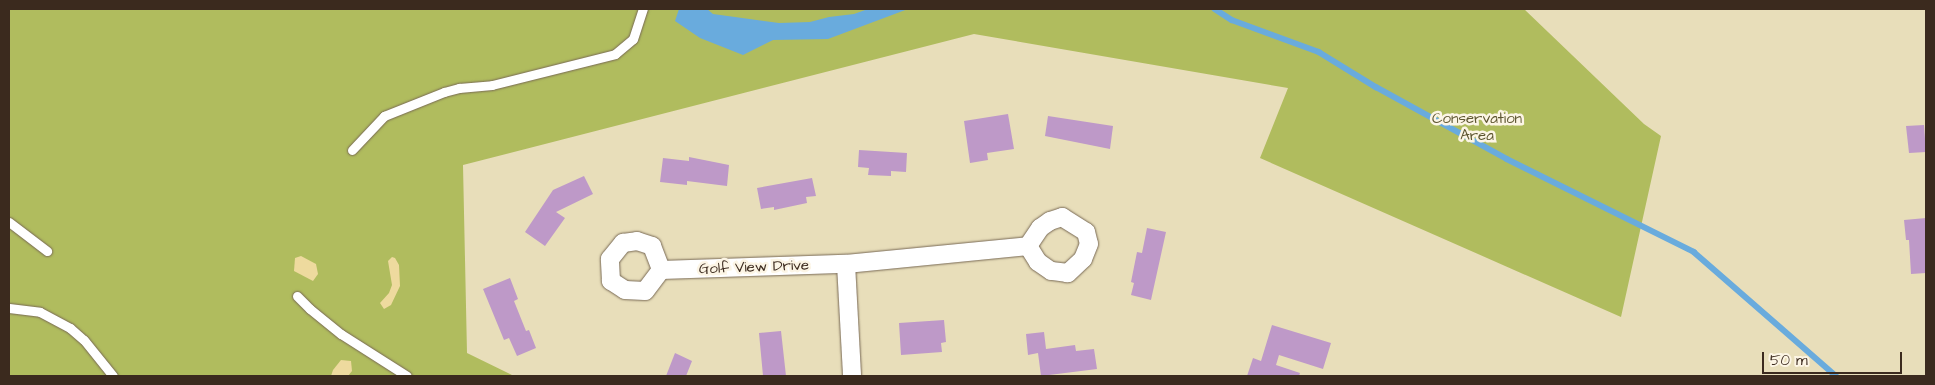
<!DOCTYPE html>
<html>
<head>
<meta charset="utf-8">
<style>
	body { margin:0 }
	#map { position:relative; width:1935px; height:385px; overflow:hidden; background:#e8deba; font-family:"Architects Daughter",sans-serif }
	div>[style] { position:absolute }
	.green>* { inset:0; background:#b0bc5e }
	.sand>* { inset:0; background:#eeda9e }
	.water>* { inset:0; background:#69abdd }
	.stream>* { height:5.5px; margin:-2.75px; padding:0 2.75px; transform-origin:2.75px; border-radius:2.75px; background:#69abdd }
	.building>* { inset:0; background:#be99c8 }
	.roads { filter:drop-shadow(0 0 1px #786955) drop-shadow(0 0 1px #786955) }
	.lane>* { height:9px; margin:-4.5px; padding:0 4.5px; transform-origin:4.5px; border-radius:4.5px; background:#fff }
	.street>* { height:18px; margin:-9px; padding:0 9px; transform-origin:9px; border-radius:9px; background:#fff }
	span { translate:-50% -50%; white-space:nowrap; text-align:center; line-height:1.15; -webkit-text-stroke:5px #fcf5e5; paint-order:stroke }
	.park-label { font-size:15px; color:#5e5631 }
	.street-label { font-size:15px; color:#3b2a1e }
	.frame { position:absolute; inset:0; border:10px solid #3b2a1e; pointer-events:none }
	.scale { position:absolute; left:1762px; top:352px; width:140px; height:22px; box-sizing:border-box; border:2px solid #3b2a1e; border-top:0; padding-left:6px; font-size:15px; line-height:18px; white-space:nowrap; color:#3b2a1e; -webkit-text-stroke:4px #fcf5e5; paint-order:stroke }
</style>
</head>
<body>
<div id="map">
	<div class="green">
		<div style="clip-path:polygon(9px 9px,1524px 9px,1644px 124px,1661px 136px,1621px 317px,1260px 158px,1288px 88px,974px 34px,463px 165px,467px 353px,514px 376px,9px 376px)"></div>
	</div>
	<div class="sand">
		<div style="clip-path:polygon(301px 256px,316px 264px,318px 274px,313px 281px,294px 271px,295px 258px)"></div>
		<div style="clip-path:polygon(392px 257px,395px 258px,399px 265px,400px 286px,391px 305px,384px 309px,380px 303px,389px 293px,392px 285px,388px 261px)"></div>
		<div style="clip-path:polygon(341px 360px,351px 361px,352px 371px,348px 376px,331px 376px,333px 370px)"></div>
	</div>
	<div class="water">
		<div style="clip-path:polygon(679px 9px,707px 9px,713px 14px,779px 23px,810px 22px,829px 17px,854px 14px,868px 9px,908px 9px,828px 39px,773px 40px,743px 55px,700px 38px,675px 21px)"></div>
	</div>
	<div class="stream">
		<div style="left:1215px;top:9px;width:20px;rotate:33deg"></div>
		<div style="left:1232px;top:20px;width:93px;rotate:20.2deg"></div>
		<div style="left:1319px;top:52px;width:67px;rotate:31.6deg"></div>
		<div style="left:1376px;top:87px;width:149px;rotate:28.8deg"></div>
		<div style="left:1507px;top:159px;width:209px;rotate:26.4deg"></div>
		<div style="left:1694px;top:252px;width:189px;rotate:41.1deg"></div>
	</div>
	<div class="building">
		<div style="clip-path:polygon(1008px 114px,1014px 149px,987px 153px,988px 160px,970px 163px,964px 121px)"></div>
		<div style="clip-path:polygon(1048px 116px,1113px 126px,1110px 149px,1045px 136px)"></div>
		<div style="clip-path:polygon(1924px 125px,1926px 152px,1909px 153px,1906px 126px)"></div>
		<div style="clip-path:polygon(859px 150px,907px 153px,906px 172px,891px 171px,891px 176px,868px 175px,869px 168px,858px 167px)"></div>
		<div style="clip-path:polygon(689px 157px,729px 165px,727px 186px,687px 181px,687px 185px,660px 182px,663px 158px,689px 161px)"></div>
		<div style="clip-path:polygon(584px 176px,593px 194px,556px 212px,565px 218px,545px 246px,525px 232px,553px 190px)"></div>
		<div style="clip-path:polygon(812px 178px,816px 196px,806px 197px,807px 203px,774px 210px,774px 207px,761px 209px,757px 188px)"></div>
		<div style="clip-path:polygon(1926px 218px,1926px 273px,1911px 274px,1909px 240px,1906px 240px,1904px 220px)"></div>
		<div style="clip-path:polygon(1147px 228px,1166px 232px,1151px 300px,1131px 295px,1134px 283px,1131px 282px,1137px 252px,1142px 253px)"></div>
		<div style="clip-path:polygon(510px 278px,518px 299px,514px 301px,526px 331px,529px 330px,536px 348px,517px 356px,509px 338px,504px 340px,483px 289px)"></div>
		<div style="clip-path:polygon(944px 320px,946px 342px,941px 343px,942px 352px,901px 355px,899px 323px)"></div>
		<div style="clip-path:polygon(1272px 325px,1331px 343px,1323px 369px,1279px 355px,1276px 365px,1300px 373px,1299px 376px,1247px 376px,1253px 358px,1261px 361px)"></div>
		<div style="clip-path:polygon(781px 331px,786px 376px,763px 376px,759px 333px)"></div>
		<div style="clip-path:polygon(1044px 332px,1046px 349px,1075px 345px,1076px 351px,1094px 349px,1097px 369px,1041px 376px,1038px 353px,1028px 355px,1026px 334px)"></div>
		<div style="clip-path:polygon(675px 353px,692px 361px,686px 376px,666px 376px)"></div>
	</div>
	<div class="roads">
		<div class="lane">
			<div style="left:352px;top:150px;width:47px;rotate:-46.7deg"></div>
			<div style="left:384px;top:116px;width:65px;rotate:-21.8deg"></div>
			<div style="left:444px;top:92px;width:16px;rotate:-15deg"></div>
			<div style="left:459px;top:88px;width:33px;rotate:-5deg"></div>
			<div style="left:492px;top:85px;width:127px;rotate:-14.1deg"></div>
			<div style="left:615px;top:54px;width:23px;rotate:-40deg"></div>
			<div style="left:633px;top:39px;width:32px;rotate:-72deg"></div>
			<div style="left:9px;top:222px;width:48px;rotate:37.3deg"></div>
			<div style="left:297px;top:296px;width:18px;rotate:45deg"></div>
			<div style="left:310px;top:309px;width:40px;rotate:39deg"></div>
			<div style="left:341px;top:334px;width:78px;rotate:32.5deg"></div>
			<div style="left:9px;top:308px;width:31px;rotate:7deg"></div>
			<div style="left:40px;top:312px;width:34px;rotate:28deg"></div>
			<div style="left:70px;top:328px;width:18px;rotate:41deg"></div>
			<div style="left:84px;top:340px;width:46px;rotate:51.1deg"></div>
		</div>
		<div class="street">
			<div style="left:637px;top:241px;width:16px;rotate:18deg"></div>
			<div style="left:652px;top:246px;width:26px;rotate:69deg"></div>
			<div style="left:661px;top:270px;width:26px;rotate:127deg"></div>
			<div style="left:645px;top:291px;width:20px;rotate:-177deg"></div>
			<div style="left:625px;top:290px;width:17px;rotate:-147deg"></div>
			<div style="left:611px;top:281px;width:22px;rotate:-93deg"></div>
			<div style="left:610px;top:259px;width:21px;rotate:-51deg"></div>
			<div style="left:623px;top:243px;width:14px;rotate:-8deg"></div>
			<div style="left:846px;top:264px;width:183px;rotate:-5.6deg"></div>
			<div style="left:1028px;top:246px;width:22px;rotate:-56deg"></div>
			<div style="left:1040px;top:228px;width:12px;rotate:-35deg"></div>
			<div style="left:1050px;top:221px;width:13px;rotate:-18deg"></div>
			<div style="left:1062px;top:217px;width:28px;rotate:32deg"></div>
			<div style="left:1086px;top:232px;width:12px;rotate:76deg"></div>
			<div style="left:1089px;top:244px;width:16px;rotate:112deg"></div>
			<div style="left:1083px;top:259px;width:21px;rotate:137deg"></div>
			<div style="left:1068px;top:273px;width:17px;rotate:-173deg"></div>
			<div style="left:1051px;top:271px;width:16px;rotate:-145deg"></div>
			<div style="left:1038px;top:262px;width:19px;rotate:-122deg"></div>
			<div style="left:661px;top:270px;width:185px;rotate:-1.9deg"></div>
			<div style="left:846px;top:264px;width:112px;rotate:86.9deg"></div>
		</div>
	</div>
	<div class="park-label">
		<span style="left:1477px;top:127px">Conservation<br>Area</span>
	</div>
	<div class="street-label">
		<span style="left:754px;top:267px;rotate:-2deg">Golf View Drive</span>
	</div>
	<div class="frame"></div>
	<div class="scale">50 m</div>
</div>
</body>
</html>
